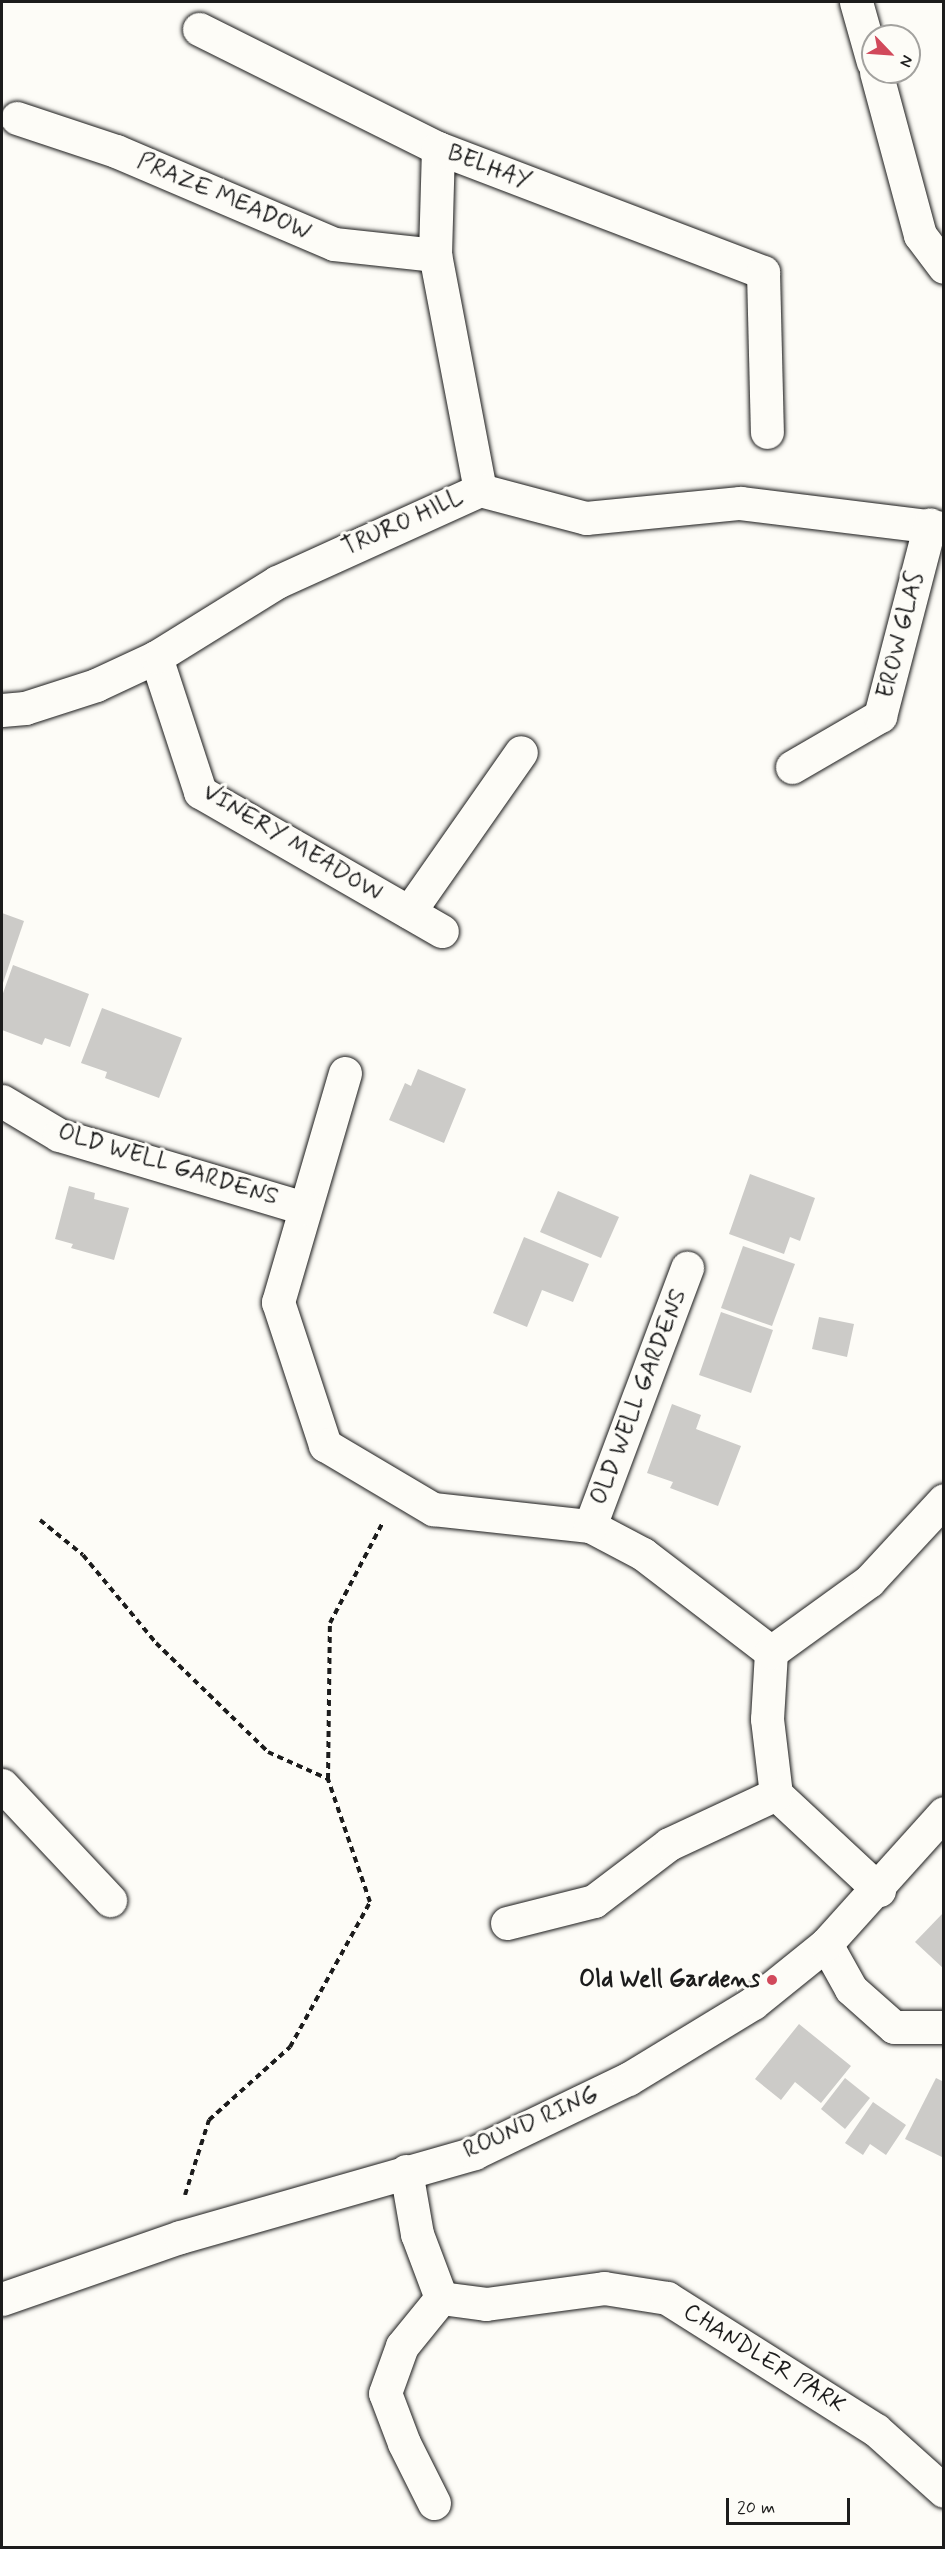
<!DOCTYPE html>
<html>
<head>
<meta charset="utf-8">
<style>
	body { margin:0 }
	#map { position:relative; width:945px; height:2549px; overflow:hidden; background:#fdfcf7; font-family:Mynerve,sans-serif }
	div>[style] { position:absolute }
	.building>* { inset:0; background:#cccbc8 }
	.path>* { height:4px; margin-top:-2px; transform-origin:0; background:repeating-linear-gradient(90deg,#1c1c1c 0 6px,transparent 0 10.5px) }
	.roads { filter:drop-shadow(0 0 2px #1c1c1c) drop-shadow(0 0 2px #1c1c1c) }
	.minor>* { height:33px; margin:-16.5px; padding:0 16.5px; transform-origin:16.5px; border-radius:16.5px; background:#fdfcf7 }
	.dots>* { width:16px; height:16px; translate:-50% -50%; box-sizing:border-box; border:3px solid #fdfcf7; border-radius:50% }
	span { translate:-50% -50%; white-space:nowrap; text-align:center; line-height:1.15; -webkit-text-stroke:6px #fdfcf7; paint-order:stroke }
	.street-label { font-size:24px; color:#1c1c1c }
	.poi-label { font-size:24px; color:#1c1c1c; font-weight:700 }
	.right { translate:-100% -50%; text-align:right }
	.frame { position:absolute; inset:0; border:3px solid #1c1c1c; pointer-events:none }
	.north { position:absolute; left:861px; top:24px; width:60px; height:60px; box-sizing:border-box; background:#fdfcf7; border:2px solid #a3a29f; border-radius:50%; rotate:115deg; font-size:16px; font-weight:700; line-height:24px; text-align:center; color:#1c1c1c }
	.north::after { content:''; display:block; margin:auto; width:21px; height:27px; background:#d1495b; clip-path:polygon(50% 0,100% 100%,50% 72%,0 100%) }
	.scale { position:absolute; left:726px; top:2498px; width:124px; height:27px; box-sizing:border-box; border:3px solid #1c1c1c; border-top:0; padding-left:8px; font-size:18px; line-height:21px; white-space:nowrap; color:#1c1c1c; -webkit-text-stroke:4px #fdfcf7; paint-order:stroke }
</style>
</head>
<body>
<div id="map">
	<div class="building">
		<div style="clip-path:polygon(2px 913px,24px 921px,2px 986px)"></div>
		<div style="clip-path:polygon(13px 965px,89px 994px,70px 1047px,45px 1038px,42px 1045px,2px 1030px,2px 996px)"></div>
		<div style="clip-path:polygon(102px 1008px,182px 1038px,159px 1098px,105px 1078px,107px 1072px,81px 1063px)"></div>
		<div style="clip-path:polygon(418px 1069px,466px 1089px,444px 1143px,389px 1120px,405px 1083px,411px 1086px)"></div>
		<div style="clip-path:polygon(750px 1174px,815px 1198px,800px 1241px,790px 1237px,784px 1254px,729px 1234px)"></div>
		<div style="clip-path:polygon(69px 1186px,95px 1193px,94px 1199px,129px 1208px,114px 1260px,71px 1248px,73px 1244px,55px 1239px)"></div>
		<div style="clip-path:polygon(558px 1191px,619px 1217px,601px 1258px,540px 1232px)"></div>
		<div style="clip-path:polygon(524px 1237px,589px 1264px,573px 1302px,542px 1290px,527px 1327px,493px 1313px)"></div>
		<div style="clip-path:polygon(743px 1246px,795px 1264px,772px 1326px,721px 1308px)"></div>
		<div style="clip-path:polygon(721px 1312px,773px 1330px,751px 1393px,699px 1375px)"></div>
		<div style="clip-path:polygon(819px 1317px,854px 1324px,847px 1357px,812px 1349px)"></div>
		<div style="clip-path:polygon(672px 1404px,701px 1415px,696px 1429px,741px 1446px,718px 1506px,670px 1488px,673px 1482px,647px 1473px)"></div>
		<div style="clip-path:polygon(944px 1912px,944px 1969px,915px 1942px)"></div>
		<div style="clip-path:polygon(799px 2024px,851px 2066px,821px 2103px,795px 2082px,781px 2100px,755px 2079px)"></div>
		<div style="clip-path:polygon(845px 2078px,870px 2098px,845px 2129px,821px 2109px)"></div>
		<div style="clip-path:polygon(936px 2078px,944px 2082px,944px 2158px,905px 2139px)"></div>
		<div style="clip-path:polygon(873px 2102px,906px 2125px,886px 2155px,870px 2144px,863px 2155px,845px 2143px)"></div>
	</div>
	<div class="path">
		<div style="left:40px;top:1520px;width:55px;rotate:39.1deg"></div>
		<div style="left:83px;top:1555px;width:114px;rotate:50.3deg"></div>
		<div style="left:156px;top:1643px;width:156px;rotate:44.2deg"></div>
		<div style="left:268px;top:1752px;width:66px;rotate:24.2deg"></div>
		<div style="left:185px;top:2195px;width:79px;rotate:-72.3deg"></div>
		<div style="left:209px;top:2120px;width:109px;rotate:-42deg"></div>
		<div style="left:290px;top:2047px;width:166px;rotate:-61.1deg"></div>
		<div style="left:370px;top:1902px;width:130px;rotate:-108.9deg"></div>
		<div style="left:328px;top:1779px;width:156px;rotate:-89.3deg"></div>
		<div style="left:330px;top:1623px;width:114px;rotate:-62.3deg"></div>
	</div>
	<div class="roads">
		<div class="minor">
			<div style="left:856px;top:2px;width:62px;rotate:74.2deg"></div>
			<div style="left:199px;top:29px;width:267px;rotate:26.5deg"></div>
			<div style="left:876px;top:72px;width:169px;rotate:74.9deg"></div>
			<div style="left:920px;top:235px;width:40px;rotate:53deg"></div>
			<div style="left:17px;top:118px;width:104px;rotate:18.4deg"></div>
			<div style="left:116px;top:151px;width:237px;rotate:23.1deg"></div>
			<div style="left:334px;top:244px;width:102px;rotate:6.2deg"></div>
			<div style="left:480px;top:490px;width:239px;rotate:-100.8deg"></div>
			<div style="left:435px;top:255px;width:107px;rotate:-88.4deg"></div>
			<div style="left:438px;top:148px;width:348px;rotate:20.9deg"></div>
			<div style="left:763px;top:272px;width:160px;rotate:88.6deg"></div>
			<div style="left:156px;top:657px;width:142px;rotate:71.9deg"></div>
			<div style="left:200px;top:792px;width:279px;rotate:29.9deg"></div>
			<div style="left:2px;top:710px;width:23px;rotate:-5deg"></div>
			<div style="left:25px;top:708px;width:75px;rotate:-17.9deg"></div>
			<div style="left:96px;top:685px;width:66px;rotate:-25deg"></div>
			<div style="left:156px;top:657px;width:142px;rotate:-31.8deg"></div>
			<div style="left:277px;top:582px;width:223px;rotate:-24.4deg"></div>
			<div style="left:480px;top:490px;width:110px;rotate:14.8deg"></div>
			<div style="left:586px;top:518px;width:155px;rotate:-5.6deg"></div>
			<div style="left:740px;top:503px;width:206px;rotate:7deg"></div>
			<div style="left:792px;top:767px;width:102px;rotate:-30.1deg"></div>
			<div style="left:880px;top:716px;width:198px;rotate:-75.4deg"></div>
			<div style="left:409px;top:912px;width:195px;rotate:-55deg"></div>
			<div style="left:345px;top:1073px;width:239px;rotate:106.3deg"></div>
			<div style="left:278px;top:1302px;width:151px;rotate:71.8deg"></div>
			<div style="left:325px;top:1445px;width:126px;rotate:30.7deg"></div>
			<div style="left:433px;top:1509px;width:158px;rotate:6.2deg"></div>
			<div style="left:590px;top:1526px;width:60px;rotate:27.8deg"></div>
			<div style="left:643px;top:1554px;width:161px;rotate:37.4deg"></div>
			<div style="left:771px;top:1652px;width:67px;rotate:93.4deg"></div>
			<div style="left:767px;top:1719px;width:76px;rotate:83.2deg"></div>
			<div style="left:776px;top:1794px;width:141px;rotate:43deg"></div>
			<div style="left:2px;top:1101px;width:66px;rotate:30.8deg"></div>
			<div style="left:59px;top:1135px;width:256px;rotate:16.6deg"></div>
			<div style="left:590px;top:1526px;width:276px;rotate:-69.4deg"></div>
			<div style="left:771px;top:1652px;width:121px;rotate:-35.9deg"></div>
			<div style="left:869px;top:1581px;width:110px;rotate:-47.2deg"></div>
			<div style="left:2px;top:1785px;width:158px;rotate:46.8deg"></div>
			<div style="left:507px;top:1923px;width:90px;rotate:-14.2deg"></div>
			<div style="left:594px;top:1901px;width:94px;rotate:-37.2deg"></div>
			<div style="left:669px;top:1844px;width:118px;rotate:-25deg"></div>
			<div style="left:826px;top:1944px;width:51px;rotate:60.9deg"></div>
			<div style="left:851px;top:1989px;width:57px;rotate:41.5deg"></div>
			<div style="left:894px;top:2027px;width:50px"></div>
			<div style="left:406px;top:2171px;width:64px;rotate:80.1deg"></div>
			<div style="left:417px;top:2234px;width:68px;rotate:69.4deg"></div>
			<div style="left:441px;top:2298px;width:45px;rotate:7.6deg"></div>
			<div style="left:486px;top:2304px;width:119px;rotate:-7.7deg"></div>
			<div style="left:604px;top:2288px;width:64px;rotate:9deg"></div>
			<div style="left:667px;top:2298px;width:247px;rotate:32.3deg"></div>
			<div style="left:876px;top:2430px;width:91px;rotate:41.9deg"></div>
			<div style="left:2px;top:2299px;width:188px;rotate:-19.2deg"></div>
			<div style="left:180px;top:2237px;width:306px;rotate:-15.9deg"></div>
			<div style="left:474px;top:2153px;width:171px;rotate:-25.7deg"></div>
			<div style="left:628px;top:2079px;width:146px;rotate:-31.3deg"></div>
			<div style="left:753px;top:2003px;width:94px;rotate:-38.9deg"></div>
			<div style="left:826px;top:1944px;width:176px;rotate:-48deg"></div>
			<div style="left:434px;top:2503px;width:67px;rotate:-116.6deg"></div>
			<div style="left:404px;top:2443px;width:53px;rotate:-110.8deg"></div>
			<div style="left:385px;top:2393px;width:50px;rotate:-70.1deg"></div>
			<div style="left:402px;top:2346px;width:62px;rotate:-50.9deg"></div>
		</div>
	</div>
	<div class="dots">
		<div style="left:772px;top:1980px;background:#d1495b"></div>
	</div>
	<div class="street-label">
		<span style="left:489px;top:168px;rotate:21deg">BELHAY</span>
		<span style="left:224px;top:197px;rotate:23deg">PRAZE MEADOW</span>
		<span style="left:403px;top:523px;rotate:-24deg">TRURO HILL</span>
		<span style="left:901px;top:635px;rotate:-76deg">EROW GLAS</span>
		<span style="left:292px;top:843px;rotate:31deg">VINERY MEADOW</span>
		<span style="left:168px;top:1165px;rotate:17deg">OLD WELL GARDENS</span>
		<span style="left:639px;top:1397px;rotate:-69deg">OLD WELL GARDENS</span>
		<span style="left:531px;top:2123px;rotate:-24deg">ROUND RING</span>
		<span style="left:764px;top:2359px;rotate:32deg">CHANDLER PARK</span>
	</div>
	<div class="poi-label">
		<span class="right" style="left:760px;top:1980px">Old Well Gardens</span>
	</div>
	<div class="frame"></div>
	<div class="north">N</div>
	<div class="scale">20 m</div>
</div>
</body>
</html>
